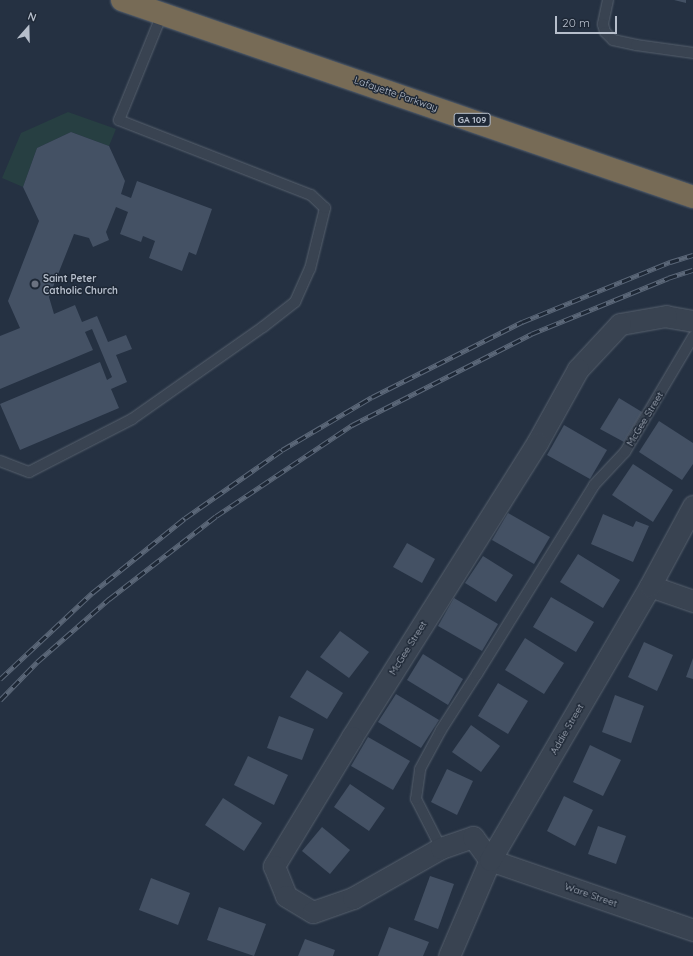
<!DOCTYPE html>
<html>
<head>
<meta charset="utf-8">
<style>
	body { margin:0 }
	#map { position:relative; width:693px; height:956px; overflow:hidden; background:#253142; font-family:Quicksand,sans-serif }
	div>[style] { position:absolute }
	.green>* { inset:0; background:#273f42 }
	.building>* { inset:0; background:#445164 }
	.roads { filter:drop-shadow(0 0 1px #57616e) drop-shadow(0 0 1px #57616e) }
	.lane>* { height:10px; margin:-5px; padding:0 5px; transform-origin:5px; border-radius:5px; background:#394351 }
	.street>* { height:21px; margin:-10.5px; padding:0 10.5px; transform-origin:10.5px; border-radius:10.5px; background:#394351 }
	.highway>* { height:22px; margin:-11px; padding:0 11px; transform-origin:11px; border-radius:11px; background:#776b56 }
	.rail>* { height:4.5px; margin-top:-2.25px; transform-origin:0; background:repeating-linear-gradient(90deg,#1e2836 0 9px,#5b6778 0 18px); box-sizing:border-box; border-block:1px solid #5b6778 }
	.dots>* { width:11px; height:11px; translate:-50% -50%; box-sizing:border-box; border:2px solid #1e2836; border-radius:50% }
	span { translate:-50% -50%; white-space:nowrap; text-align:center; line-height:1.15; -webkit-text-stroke:3px #1e2836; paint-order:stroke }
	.shield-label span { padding:1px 3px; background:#1e2836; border:1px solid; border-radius:3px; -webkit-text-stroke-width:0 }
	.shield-label { font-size:9px; color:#b6becb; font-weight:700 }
	.street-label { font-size:10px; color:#b6becb }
	.poi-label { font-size:10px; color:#b6becb; font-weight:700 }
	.left { translate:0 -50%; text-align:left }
	.north { position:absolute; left:8px; top:8px; width:40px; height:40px; -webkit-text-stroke:3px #1e2836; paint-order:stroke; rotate:20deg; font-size:11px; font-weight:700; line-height:16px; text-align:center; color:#b6becb }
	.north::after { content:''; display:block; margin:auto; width:14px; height:18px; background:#b6becb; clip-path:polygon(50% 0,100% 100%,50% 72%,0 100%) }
	.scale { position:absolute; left:555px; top:16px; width:62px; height:18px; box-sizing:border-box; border:2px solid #b6becb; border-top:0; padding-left:5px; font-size:12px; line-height:14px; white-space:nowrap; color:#b6becb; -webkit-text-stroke:3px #1e2836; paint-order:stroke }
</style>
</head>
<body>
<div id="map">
	<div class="green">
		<div style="clip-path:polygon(68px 112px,116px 129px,109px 146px,71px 132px,37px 148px,23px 187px,2px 178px,21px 133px)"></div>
	</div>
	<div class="building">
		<div style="clip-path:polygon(674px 0,686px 0,686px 3px)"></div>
		<div style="clip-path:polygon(71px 132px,109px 146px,125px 181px,121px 194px,131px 198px,137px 181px,212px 209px,196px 255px,189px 252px,182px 271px,149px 258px,155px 241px,143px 236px,141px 242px,120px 234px,128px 212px,116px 207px,106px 232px,109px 240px,93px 247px,89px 238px,74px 234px,49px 297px,54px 314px,75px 305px,82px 322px,97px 316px,108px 342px,126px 335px,132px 349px,116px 355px,127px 382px,111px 389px,119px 408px,20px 450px,0 404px,100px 362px,107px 380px,112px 377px,92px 329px,85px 332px,93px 350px,0 389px,0 336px,20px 328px,8px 301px,39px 221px,23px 187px,37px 148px)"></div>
		<div style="clip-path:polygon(619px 398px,642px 412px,624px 442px,600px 429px)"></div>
		<div style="clip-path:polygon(659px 421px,693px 443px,693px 464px,682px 480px,639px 452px)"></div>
		<div style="clip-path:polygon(564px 425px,607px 450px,590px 479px,547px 455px)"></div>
		<div style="clip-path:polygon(633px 464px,673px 490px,653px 522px,612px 495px)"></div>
		<div style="clip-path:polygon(508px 513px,550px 537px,534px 564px,492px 540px)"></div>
		<div style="clip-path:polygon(603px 514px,633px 527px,636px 521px,649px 526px,633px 562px,591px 544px)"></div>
		<div style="clip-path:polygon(407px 543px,435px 559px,422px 583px,393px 567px)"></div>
		<div style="clip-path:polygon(578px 554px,620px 580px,603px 608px,560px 582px)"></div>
		<div style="clip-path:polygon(483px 556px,513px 575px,496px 602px,465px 583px)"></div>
		<div style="clip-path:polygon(551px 597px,594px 622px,576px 652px,533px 627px)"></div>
		<div style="clip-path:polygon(454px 598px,498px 624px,482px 651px,438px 626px)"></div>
		<div style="clip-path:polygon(340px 631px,369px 652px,349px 678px,320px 657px)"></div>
		<div style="clip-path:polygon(525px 638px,564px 663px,544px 694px,505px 670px)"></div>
		<div style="clip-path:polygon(644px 642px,673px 655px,657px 691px,628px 677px)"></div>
		<div style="clip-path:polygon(423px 654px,463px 679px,448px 705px,407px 680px)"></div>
		<div style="clip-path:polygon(693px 658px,693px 679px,686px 677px)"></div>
		<div style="clip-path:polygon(307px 670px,343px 693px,327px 719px,290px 697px)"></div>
		<div style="clip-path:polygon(498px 683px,528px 701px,508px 734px,478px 716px)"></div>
		<div style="clip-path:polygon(396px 694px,439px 720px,421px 748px,378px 722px)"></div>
		<div style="clip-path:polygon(615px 695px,644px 706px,631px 743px,602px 732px)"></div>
		<div style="clip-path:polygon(279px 716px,314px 729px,302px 760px,267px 748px)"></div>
		<div style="clip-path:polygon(471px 725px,500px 746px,481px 772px,452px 752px)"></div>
		<div style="clip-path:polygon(368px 737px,410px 761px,393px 790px,351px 766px)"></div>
		<div style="clip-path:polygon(590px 745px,621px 760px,603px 796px,573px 782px)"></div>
		<div style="clip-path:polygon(248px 756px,288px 775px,274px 805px,234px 785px)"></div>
		<div style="clip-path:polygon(447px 769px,473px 781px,457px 815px,431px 802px)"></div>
		<div style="clip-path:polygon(350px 784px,385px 808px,369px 831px,334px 807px)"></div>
		<div style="clip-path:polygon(564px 796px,593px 810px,575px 846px,547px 831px)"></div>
		<div style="clip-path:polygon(223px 798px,262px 823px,244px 851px,205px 825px)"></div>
		<div style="clip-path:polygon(598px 826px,626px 836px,616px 864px,588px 854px)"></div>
		<div style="clip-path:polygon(322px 827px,350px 850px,330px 874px,302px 851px)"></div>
		<div style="clip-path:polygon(430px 876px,454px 884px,438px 929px,414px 920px)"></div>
		<div style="clip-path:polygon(151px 878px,190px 893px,178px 925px,139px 910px)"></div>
		<div style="clip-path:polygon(219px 907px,266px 924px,254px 956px,207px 940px)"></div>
		<div style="clip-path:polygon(389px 927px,429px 942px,423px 956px,378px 956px)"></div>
		<div style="clip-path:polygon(305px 939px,335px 950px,333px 956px,298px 956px)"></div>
	</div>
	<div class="roads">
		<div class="lane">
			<div style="left:608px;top:0;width:25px;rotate:102deg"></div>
			<div style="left:603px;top:24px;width:8px;rotate:76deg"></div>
			<div style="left:605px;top:32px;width:11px;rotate:45deg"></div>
			<div style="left:613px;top:40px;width:24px;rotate:12deg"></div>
			<div style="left:636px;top:45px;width:58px;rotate:8deg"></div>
			<div style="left:0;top:461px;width:31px;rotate:21deg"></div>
			<div style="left:29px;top:472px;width:116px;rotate:-27.2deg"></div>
			<div style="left:132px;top:419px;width:160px;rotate:-35.1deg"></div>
			<div style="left:263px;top:327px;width:41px;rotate:-38deg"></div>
			<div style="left:295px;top:302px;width:36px;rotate:-66deg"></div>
			<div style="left:310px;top:269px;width:63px;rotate:-76.2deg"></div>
			<div style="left:325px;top:208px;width:19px;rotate:-137deg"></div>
			<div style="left:311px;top:195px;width:206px;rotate:-158.7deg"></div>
			<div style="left:119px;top:120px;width:114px;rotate:-67.9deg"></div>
			<div style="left:441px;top:848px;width:55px;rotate:-117deg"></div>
			<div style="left:416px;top:799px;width:30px;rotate:-82deg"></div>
			<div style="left:420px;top:769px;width:44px;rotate:-61.7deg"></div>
			<div style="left:441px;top:730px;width:67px;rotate:-57.3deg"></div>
			<div style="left:477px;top:674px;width:222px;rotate:-58.2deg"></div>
			<div style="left:594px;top:485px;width:45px;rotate:-46.8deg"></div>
			<div style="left:625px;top:452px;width:134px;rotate:-59.4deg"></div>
		</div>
		<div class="street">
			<div style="left:693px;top:321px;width:27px;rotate:-170deg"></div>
			<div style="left:666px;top:316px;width:47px;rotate:170.1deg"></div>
			<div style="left:620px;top:324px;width:62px;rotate:133deg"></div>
			<div style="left:578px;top:369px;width:85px;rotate:119deg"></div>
			<div style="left:537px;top:443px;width:347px;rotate:122.2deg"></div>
			<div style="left:352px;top:737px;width:151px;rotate:121.2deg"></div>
			<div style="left:274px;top:866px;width:32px;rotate:68deg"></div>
			<div style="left:286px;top:896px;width:31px;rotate:31deg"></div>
			<div style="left:313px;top:912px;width:42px;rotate:-19.3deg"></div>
			<div style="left:353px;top:898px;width:101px;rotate:-29.6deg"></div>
			<div style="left:441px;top:848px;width:34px;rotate:-19deg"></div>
			<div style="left:473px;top:837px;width:29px;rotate:54deg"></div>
			<div style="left:490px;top:860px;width:215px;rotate:19deg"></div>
			<div style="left:650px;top:586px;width:46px;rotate:19.2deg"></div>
			<div style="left:449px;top:956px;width:104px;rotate:-66.9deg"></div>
			<div style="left:490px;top:860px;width:317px;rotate:-59.7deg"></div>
			<div style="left:650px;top:586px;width:91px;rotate:-61.7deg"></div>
		</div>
		<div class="highway">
			<div style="left:122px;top:0;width:604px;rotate:19.03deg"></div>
		</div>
	</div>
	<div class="rail">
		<div style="left:0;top:679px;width:126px;rotate:-43.1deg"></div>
		<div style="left:92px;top:593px;width:119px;rotate:-38.9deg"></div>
		<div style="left:185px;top:518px;width:118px;rotate:-35deg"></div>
		<div style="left:282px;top:450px;width:104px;rotate:-30.5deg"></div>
		<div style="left:372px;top:397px;width:168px;rotate:-26.6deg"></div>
		<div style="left:522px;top:322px;width:160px;rotate:-22.1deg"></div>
		<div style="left:670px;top:262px;width:24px;rotate:-17deg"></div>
		<div style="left:0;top:700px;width:53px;rotate:-45.8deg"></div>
		<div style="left:37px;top:662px;width:96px;rotate:-41.2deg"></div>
		<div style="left:109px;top:599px;width:135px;rotate:-37.8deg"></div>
		<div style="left:216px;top:516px;width:164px;rotate:-33.8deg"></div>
		<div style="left:352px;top:425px;width:201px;rotate:-26.9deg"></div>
		<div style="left:531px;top:334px;width:148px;rotate:-22.2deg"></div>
		<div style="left:668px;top:278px;width:26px;rotate:-18deg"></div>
	</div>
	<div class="dots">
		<div style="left:35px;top:284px;background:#6b7280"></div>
	</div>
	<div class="shield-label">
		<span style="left:472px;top:120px">GA 109</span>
	</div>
	<div class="street-label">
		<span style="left:396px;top:94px;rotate:19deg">Lafayette Parkway</span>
		<span style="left:645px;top:419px;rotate:-59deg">McGee Street</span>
		<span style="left:408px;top:648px;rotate:-58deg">McGee Street</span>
		<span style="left:567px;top:729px;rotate:-60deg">Addie Street</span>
		<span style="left:591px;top:895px;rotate:19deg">Ware Street</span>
	</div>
	<div class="poi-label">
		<span class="left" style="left:43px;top:284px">Saint Peter<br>Catholic Church</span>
	</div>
	<div class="north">N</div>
	<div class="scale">20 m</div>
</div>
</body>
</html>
